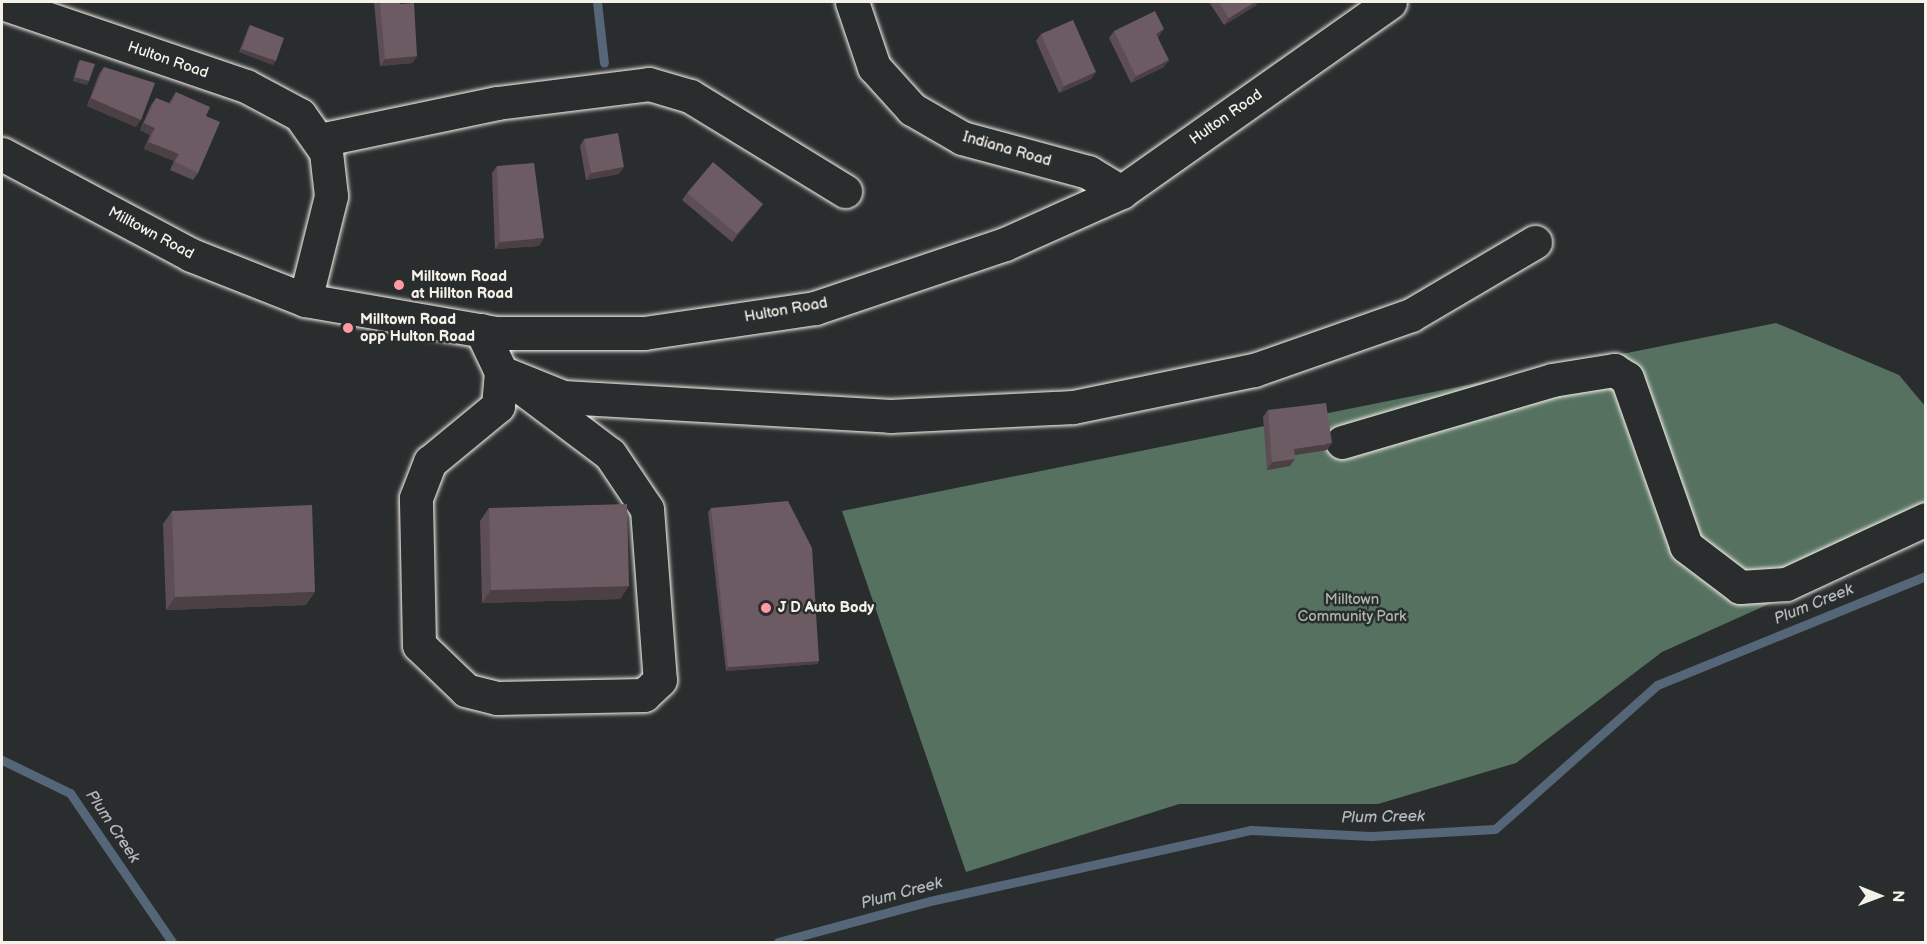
<!DOCTYPE html>
<html>
<head>
<meta charset="utf-8">
<style>
	body { margin:0 }
	#map { position:relative; width:1927px; height:944px; overflow:hidden; background:#2a2d2e; font-family:"Balsamiq Sans",sans-serif }
	div>[style] { position:absolute }
	.green>* { inset:0; background:#56715f }
	.stream>* { height:9px; margin:-4.5px; padding:0 4.5px; transform-origin:4.5px; border-radius:4.5px; background:#546677 }
	.roads { filter:drop-shadow(0 0 2px #f4f1e8) drop-shadow(0 0 2px #f4f1e8) }
	.minor>* { height:33px; margin:-16.5px; padding:0 16.5px; transform-origin:16.5px; border-radius:16.5px; background:#2a2d2e }
	.major>* { height:33px; margin:-16.5px; padding:0 16.5px; transform-origin:16.5px; border-radius:16.5px; background:#2a2d2e }
	.wall>* { inset:0; background:#5d4e55 }
	.shaded-wall>* { inset:0; background:#4c4045 }
	.building>* { inset:0; background:#6c5b63 }
	.dots>* { width:16px; height:16px; translate:-50% -50%; box-sizing:border-box; border:3px solid #2a2d2e; border-radius:50% }
	span { translate:-50% -50%; white-space:nowrap; text-align:center; line-height:1.15; -webkit-text-stroke:5px #2a2d2e; paint-order:stroke }
	.street-label { font-size:15px; color:#f4f1e8 }
	.poi-label { font-size:15px; color:#f4f1e8; font-weight:700 }
	.left { translate:0 -50%; text-align:left }
	.park-label { font-size:15px; color:#adb7aa }
	.water-label { font-size:16px; color:#b4b9bb; font-style:italic }
	.frame { position:absolute; inset:0; border:3px solid #f4f1e8; pointer-events:none }
	.north { position:absolute; left:1849px; top:866px; width:60px; height:60px; -webkit-text-stroke:4px #2a2d2e; paint-order:stroke; rotate:91deg; font-size:16px; font-weight:700; line-height:24px; text-align:center; color:#f4f1e8 }
	.north::after { content:''; display:block; margin:auto; width:21px; height:27px; background:#f4f1e8; clip-path:polygon(50% 0,100% 100%,50% 72%,0 100%) }
</style>
</head>
<body>
<div id="map">
	<div class="green">
		<div style="clip-path:polygon(1776px 323px,1899px 375px,1925px 406px,1925px 534px,1662px 652px,1516px 763px,1378px 804px,1179px 804px,966px 872px,842px 511px)"></div>
	</div>
	<div class="stream">
		<div style="left:597px;top:2px;width:61px;rotate:83.5deg"></div>
		<div style="left:2px;top:760px;width:76px;rotate:25.9deg"></div>
		<div style="left:70px;top:793px;width:181px;rotate:55.6deg"></div>
		<div style="left:778px;top:942px;width:157px;rotate:-15.1deg"></div>
		<div style="left:930px;top:901px;width:329px;rotate:-12.5deg"></div>
		<div style="left:1251px;top:830px;width:120px;rotate:2.9deg"></div>
		<div style="left:1371px;top:836px;width:124px;rotate:-3.2deg"></div>
		<div style="left:1495px;top:829px;width:217px;rotate:-41.6deg"></div>
		<div style="left:1657px;top:685px;width:290px;rotate:-22.1deg"></div>
	</div>
	<div class="roads">
		<div class="minor">
			<div style="left:852px;top:2px;width:69px;rotate:71.3deg"></div>
			<div style="left:874px;top:67px;width:57px;rotate:47.9deg"></div>
			<div style="left:912px;top:109px;width:58px;rotate:30.1deg"></div>
			<div style="left:962px;top:138px;width:131px;rotate:15.1deg"></div>
			<div style="left:1088px;top:172px;width:39px;rotate:31deg"></div>
			<div style="left:320px;top:140px;width:181px;rotate:-11.8deg"></div>
			<div style="left:497px;top:103px;width:153px;rotate:-7.1deg"></div>
			<div style="left:649px;top:84px;width:43px;rotate:16.3deg"></div>
			<div style="left:690px;top:96px;width:182px;rotate:31.5deg"></div>
			<div style="left:2px;top:154px;width:214px;rotate:28.1deg"></div>
			<div style="left:191px;top:255px;width:123px;rotate:21.5deg"></div>
			<div style="left:481px;top:330px;width:47px;rotate:64.5deg"></div>
			<div style="left:501px;top:372px;width:67px;rotate:22deg"></div>
			<div style="left:563px;top:397px;width:328px;rotate:3.3deg"></div>
			<div style="left:890px;top:416px;width:183px;rotate:-2.8deg"></div>
			<div style="left:1073px;top:407px;width:185px;rotate:-11.6deg"></div>
			<div style="left:1254px;top:370px;width:166px;rotate:-19.3deg"></div>
			<div style="left:1411px;top:315px;width:144px;rotate:-30.5deg"></div>
			<div style="left:501px;top:372px;width:136px;rotate:37deg"></div>
			<div style="left:610px;top:454px;width:66px;rotate:56.1deg"></div>
			<div style="left:647px;top:509px;width:171px;rotate:85.7deg"></div>
			<div style="left:660px;top:680px;width:22px;rotate:137deg"></div>
			<div style="left:644px;top:695px;width:147px;rotate:178.8deg"></div>
			<div style="left:497px;top:698px;width:32px;rotate:-166deg"></div>
			<div style="left:466px;top:690px;width:65px;rotate:-136.2deg"></div>
			<div style="left:419px;top:645px;width:147px;rotate:-91.2deg"></div>
			<div style="left:416px;top:498px;width:39px;rotate:-69deg"></div>
			<div style="left:430px;top:462px;width:88px;rotate:-39.5deg"></div>
			<div style="left:498px;top:406px;width:34px;rotate:-85deg"></div>
			<div style="left:1342px;top:442px;width:219px;rotate:-16.4deg"></div>
			<div style="left:1552px;top:380px;width:63px;rotate:-9.2deg"></div>
			<div style="left:1614px;top:370px;width:15px;rotate:32deg"></div>
			<div style="left:1627px;top:378px;width:178px;rotate:70.6deg"></div>
			<div style="left:1686px;top:546px;width:68px;rotate:37.2deg"></div>
			<div style="left:1740px;top:587px;width:46px;rotate:-3.7deg"></div>
			<div style="left:1786px;top:584px;width:154px;rotate:-24.9deg"></div>
		</div>
		<div class="major">
			<div style="left:2px;top:3px;width:258px;rotate:18.8deg"></div>
			<div style="left:246px;top:86px;width:61px;rotate:28.2deg"></div>
			<div style="left:300px;top:115px;width:45px;rotate:54.9deg"></div>
			<div style="left:326px;top:152px;width:44px;rotate:83.5deg"></div>
			<div style="left:331px;top:196px;width:107px;rotate:104deg"></div>
			<div style="left:305px;top:300px;width:195px;rotate:9.8deg"></div>
			<div style="left:497px;top:333px;width:147px"></div>
			<div style="left:644px;top:333px;width:173px;rotate:-8.3deg"></div>
			<div style="left:815px;top:308px;width:200px;rotate:-18.6deg"></div>
			<div style="left:1005px;top:244px;width:127px;rotate:-24.1deg"></div>
			<div style="left:1121px;top:192px;width:329px;rotate:-35.2deg"></div>
		</div>
	</div>
	<div class="wall">
		<div style="clip-path:polygon(374px 2px,399px 2px,417px 56px,412px 63px,380px 66px)"></div>
		<div style="clip-path:polygon(1209px 2px,1258px 2px,1255px 6px,1224px 25px)"></div>
		<div style="clip-path:polygon(250px 25px,273px 65px,239px 52px,248px 29px)"></div>
		<div style="clip-path:polygon(1114px 31px,1159px 36px,1158px 37px,1164px 67px,1131px 83px,1109px 38px)"></div>
		<div style="clip-path:polygon(1041px 34px,1091px 79px,1059px 93px,1036px 41px)"></div>
		<div style="clip-path:polygon(80px 60px,87px 85px,73px 81px,78px 63px)"></div>
		<div style="clip-path:polygon(104px 67px,136px 127px,87px 106px,99px 74px)"></div>
		<div style="clip-path:polygon(176px 92px,206px 116px,198px 173px,193px 180px,170px 170px,174px 161px,144px 149px,150px 135px,140px 130px,151px 105px,156px 98px,169px 103px)"></div>
		<div style="clip-path:polygon(584px 139px,619px 174px,586px 180px,580px 146px)"></div>
		<div style="clip-path:polygon(497px 166px,539px 246px,495px 249px,492px 173px)"></div>
		<div style="clip-path:polygon(687px 193px,763px 204px,732px 242px,682px 200px)"></div>
		<div style="clip-path:polygon(1268px 410px,1327px 450px,1294px 455px,1290px 466px,1267px 470px,1263px 417px)"></div>
		<div style="clip-path:polygon(489px 508px,629px 586px,620px 599px,482px 603px,480px 521px)"></div>
		<div style="clip-path:polygon(711px 508px,819px 661px,817px 664px,726px 671px,708px 512px)"></div>
		<div style="clip-path:polygon(172px 511px,306px 605px,166px 610px,163px 524px)"></div>
	</div>
	<div class="shaded-wall">
		<div style="clip-path:polygon(1255px 2px,1258px 2px,1255px 6px,1224px 25px,1229px 18px)"></div>
		<div style="clip-path:polygon(1164px 29px,1159px 36px,1151px 41px,1156px 34px)"></div>
		<div style="clip-path:polygon(242px 49px,276px 61px,273px 65px,239px 52px)"></div>
		<div style="clip-path:polygon(417px 56px,412px 63px,380px 66px,385px 59px)"></div>
		<div style="clip-path:polygon(1169px 60px,1164px 67px,1131px 83px,1136px 76px)"></div>
		<div style="clip-path:polygon(1096px 72px,1091px 79px,1059px 93px,1064px 86px)"></div>
		<div style="clip-path:polygon(75px 77px,89px 81px,87px 85px,73px 81px)"></div>
		<div style="clip-path:polygon(91px 98px,141px 120px,136px 127px,87px 106px)"></div>
		<div style="clip-path:polygon(144px 123px,155px 128px,150px 135px,140px 130px)"></div>
		<div style="clip-path:polygon(149px 142px,179px 154px,174px 161px,144px 149px)"></div>
		<div style="clip-path:polygon(624px 167px,619px 174px,586px 180px,591px 173px)"></div>
		<div style="clip-path:polygon(763px 204px,758px 211px,732px 242px,737px 234px)"></div>
		<div style="clip-path:polygon(544px 238px,539px 246px,495px 249px,500px 242px)"></div>
		<div style="clip-path:polygon(1332px 443px,1327px 450px,1289px 456px,1294px 449px)"></div>
		<div style="clip-path:polygon(1295px 459px,1290px 466px,1267px 470px,1272px 462px)"></div>
		<div style="clip-path:polygon(629px 586px,620px 599px,482px 603px,491px 590px)"></div>
		<div style="clip-path:polygon(315px 592px,306px 605px,166px 610px,175px 597px)"></div>
		<div style="clip-path:polygon(819px 661px,817px 664px,726px 671px,728px 667px)"></div>
	</div>
	<div class="building">
		<div style="clip-path:polygon(380px 2px,399px 2px,400px 4px,414px 3px,417px 56px,385px 59px)"></div>
		<div style="clip-path:polygon(1219px 2px,1255px 2px,1229px 18px)"></div>
		<div style="clip-path:polygon(1155px 11px,1164px 29px,1156px 34px,1169px 60px,1136px 76px,1114px 31px)"></div>
		<div style="clip-path:polygon(1073px 20px,1096px 72px,1064px 86px,1041px 34px)"></div>
		<div style="clip-path:polygon(250px 25px,284px 38px,276px 61px,242px 49px)"></div>
		<div style="clip-path:polygon(80px 60px,95px 64px,89px 81px,75px 77px)"></div>
		<div style="clip-path:polygon(104px 67px,155px 83px,141px 120px,91px 98px)"></div>
		<div style="clip-path:polygon(176px 92px,210px 107px,206px 116px,220px 122px,198px 173px,175px 162px,179px 154px,149px 142px,155px 128px,144px 123px,156px 98px,171px 104px)"></div>
		<div style="clip-path:polygon(618px 133px,624px 167px,591px 173px,584px 139px)"></div>
		<div style="clip-path:polygon(713px 162px,763px 204px,737px 234px,687px 193px)"></div>
		<div style="clip-path:polygon(534px 163px,544px 238px,500px 242px,497px 166px)"></div>
		<div style="clip-path:polygon(1326px 403px,1332px 443px,1294px 449px,1295px 459px,1272px 462px,1268px 410px)"></div>
		<div style="clip-path:polygon(788px 501px,812px 548px,819px 661px,728px 667px,711px 508px)"></div>
		<div style="clip-path:polygon(627px 504px,629px 586px,491px 590px,489px 508px)"></div>
		<div style="clip-path:polygon(312px 505px,315px 592px,175px 597px,172px 511px)"></div>
	</div>
	<div class="dots">
		<div style="left:399px;top:285px;background:#ff9aa2"></div>
		<div style="left:348px;top:328px;background:#ff9aa2"></div>
		<div style="left:766px;top:608px;background:#ff9aa2"></div>
	</div>
	<div class="street-label">
		<span style="left:168px;top:60px;rotate:19deg">Hulton Road</span>
		<span style="left:1226px;top:117px;rotate:-35deg">Hulton Road</span>
		<span style="left:1007px;top:149px;rotate:16deg">Indiana Road</span>
		<span style="left:151px;top:233px;rotate:28deg">Milltown Road</span>
		<span style="left:786px;top:310px;rotate:-10deg">Hulton Road</span>
	</div>
	<div class="poi-label">
		<span class="left" style="left:411px;top:285px">Milltown Road<br>at Hillton Road</span>
		<span class="left" style="left:360px;top:328px">Milltown Road<br>opp Hulton Road</span>
		<span class="left" style="left:778px;top:608px">J D Auto Body</span>
	</div>
	<div class="park-label">
		<span style="left:1352px;top:608px">Milltown<br>Community Park</span>
	</div>
	<div class="water-label">
		<span style="left:1814px;top:605px;rotate:-22deg">Plum Creek</span>
		<span style="left:1383px;top:818px;rotate:-1deg">Plum Creek</span>
		<span style="left:112px;top:827px;rotate:56deg">Plum Creek</span>
		<span style="left:902px;top:894px;rotate:-15deg">Plum Creek</span>
	</div>
	<div class="frame"></div>
	<div class="north">N</div>
</div>
</body>
</html>
